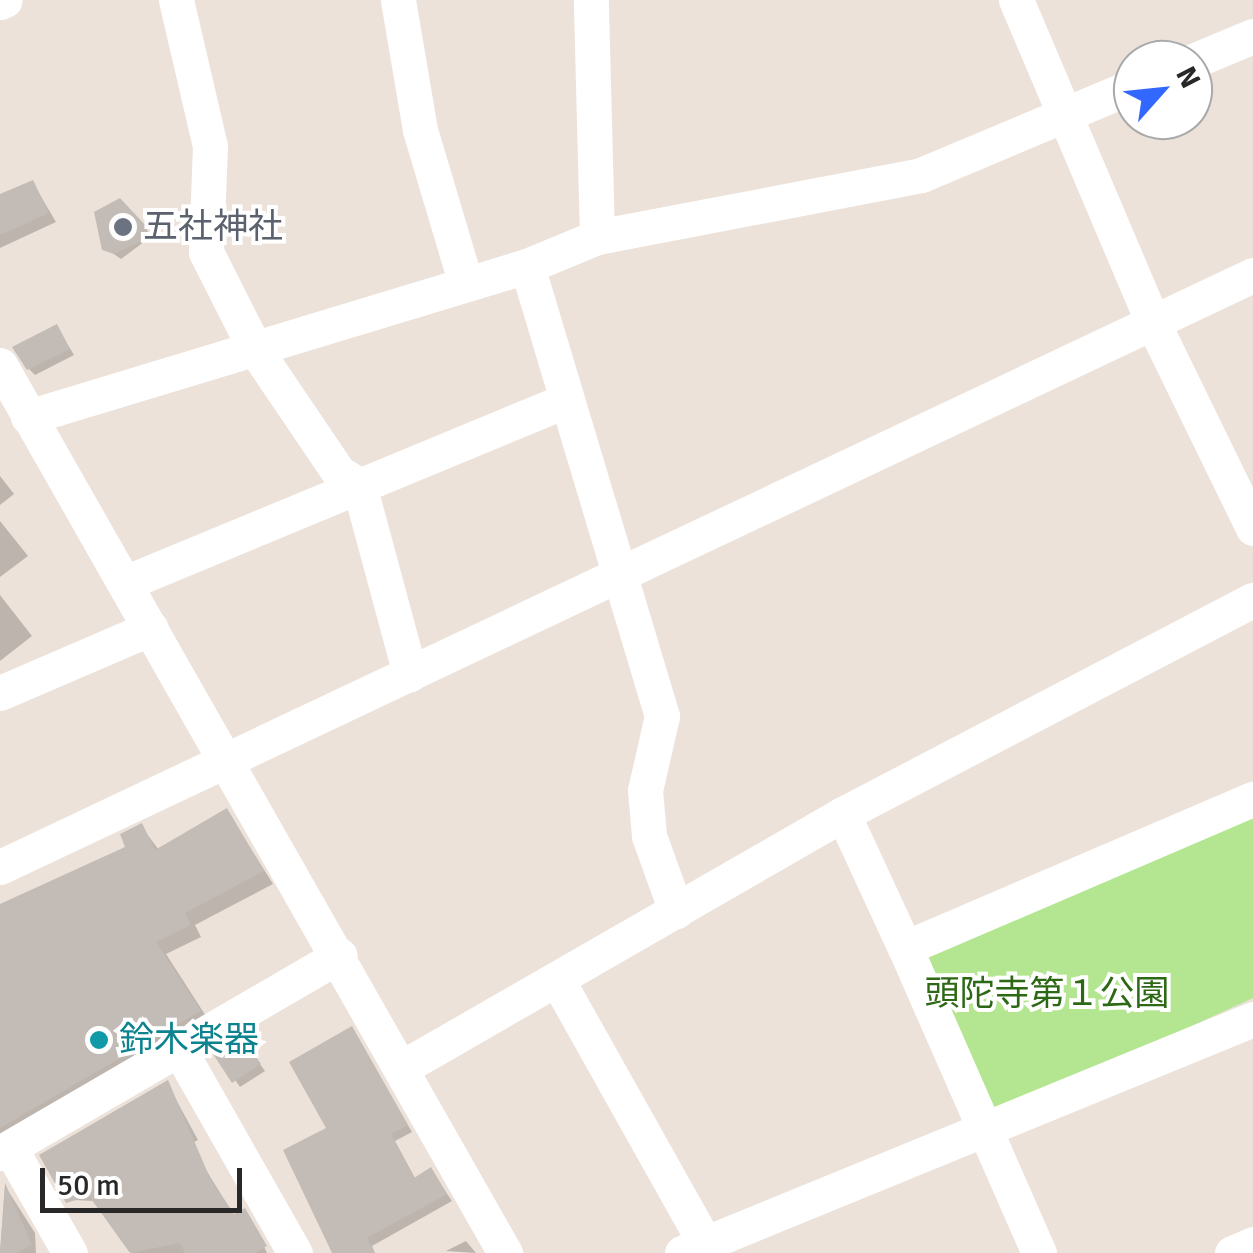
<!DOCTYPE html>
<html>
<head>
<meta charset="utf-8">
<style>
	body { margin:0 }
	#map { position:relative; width:1253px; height:1253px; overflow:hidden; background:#ece2d9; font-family:Signika,"Noto Sans JP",sans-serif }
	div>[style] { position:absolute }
	.green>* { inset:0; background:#b4e691 }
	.shadow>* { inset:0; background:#0003 }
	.building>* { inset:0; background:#c3bcb6 }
	.minor>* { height:35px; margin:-17.5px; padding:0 17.5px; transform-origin:17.5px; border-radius:17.5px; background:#fff }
	.dots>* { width:28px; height:28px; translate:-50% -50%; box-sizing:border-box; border:5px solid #fff; border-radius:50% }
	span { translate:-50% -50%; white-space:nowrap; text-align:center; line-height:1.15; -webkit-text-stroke:8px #fff; paint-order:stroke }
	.worship-label { font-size:35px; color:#5b616d }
	.left { translate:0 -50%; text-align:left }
	.park-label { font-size:35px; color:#2d6815 }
	.culture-label { font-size:35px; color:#0d838f }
	.north { position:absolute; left:1113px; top:40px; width:100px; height:100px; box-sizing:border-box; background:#fff; border:2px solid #a9a9a9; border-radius:50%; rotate:63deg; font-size:28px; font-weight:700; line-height:40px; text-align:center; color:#282828 }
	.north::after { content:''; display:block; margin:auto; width:35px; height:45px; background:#3268ff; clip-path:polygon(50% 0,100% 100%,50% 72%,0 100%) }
	.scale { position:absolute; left:40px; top:1168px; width:202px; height:45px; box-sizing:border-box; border:5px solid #282828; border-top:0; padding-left:12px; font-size:30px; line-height:35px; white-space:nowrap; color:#282828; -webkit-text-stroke:8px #fff; paint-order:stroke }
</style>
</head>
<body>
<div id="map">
	<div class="green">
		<div style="clip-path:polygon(1253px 813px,1253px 998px,1001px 1113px,989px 1108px,926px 960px,931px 948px)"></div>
	</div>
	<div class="shadow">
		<div style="clip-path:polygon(33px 183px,56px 222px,0 248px,0 197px)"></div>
		<div style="clip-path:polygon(120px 202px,152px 236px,121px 259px,105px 248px)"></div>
		<div style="clip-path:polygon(57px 327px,74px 355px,35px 375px,29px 369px)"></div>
		<div style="clip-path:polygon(0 476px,14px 494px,0 505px)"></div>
		<div style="clip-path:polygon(0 521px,28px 556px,0 577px)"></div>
		<div style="clip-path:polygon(0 595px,32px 636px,0 661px)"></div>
		<div style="clip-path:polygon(227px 811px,273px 884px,195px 925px,201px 937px,166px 954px,211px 1024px,0 1143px,0 908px,128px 848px,141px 826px,159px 850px)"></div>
		<div style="clip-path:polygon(351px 1030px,412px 1132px,395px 1141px,416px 1180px,431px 1170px,452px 1201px,372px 1246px,375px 1253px,336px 1253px,329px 1130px)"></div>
		<div style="clip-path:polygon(247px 1046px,265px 1071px,240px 1087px,217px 1054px)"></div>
		<div style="clip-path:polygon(167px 1083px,198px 1140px,190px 1144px,235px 1217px,250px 1217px,267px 1253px,132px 1253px,95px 1201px,72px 1200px)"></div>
		<div style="clip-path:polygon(5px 1186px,35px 1233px,36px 1253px,0 1253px)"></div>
		<div style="clip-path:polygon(466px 1241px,476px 1253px,446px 1251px)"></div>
	</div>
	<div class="building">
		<div style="clip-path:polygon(33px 180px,49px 213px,0 235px,0 194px)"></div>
		<div style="clip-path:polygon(120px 198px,148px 228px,142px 241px,114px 254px,102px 250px,94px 212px)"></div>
		<div style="clip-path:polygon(57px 324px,70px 349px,27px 370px,12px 347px)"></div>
		<div style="clip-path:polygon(227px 808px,264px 871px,185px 913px,191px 925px,156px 942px,201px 1011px,0 1128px,0 904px,125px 847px,120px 834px,142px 823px,155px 850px)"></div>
		<div style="clip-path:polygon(352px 1026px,408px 1125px,391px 1134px,414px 1178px,431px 1167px,447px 1194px,367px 1238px,375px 1253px,332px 1253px,283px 1150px,326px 1128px,289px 1062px)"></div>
		<div style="clip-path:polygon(242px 1037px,261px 1064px,232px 1083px,213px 1054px)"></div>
		<div style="clip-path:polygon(168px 1080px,210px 1178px,234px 1214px,245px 1208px,267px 1246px,255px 1253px,185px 1253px,180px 1243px,130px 1253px,89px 1196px,66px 1203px,39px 1155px)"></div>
		<div style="clip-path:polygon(5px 1183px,32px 1245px,17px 1253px,0 1253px)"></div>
	</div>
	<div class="minor">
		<div style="left:176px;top:0;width:150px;rotate:76.9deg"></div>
		<div style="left:210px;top:146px;width:106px;rotate:92.2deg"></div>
		<div style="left:206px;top:252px;width:109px;rotate:63.2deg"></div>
		<div style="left:255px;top:349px;width:150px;rotate:55.9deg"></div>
		<div style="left:339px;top:473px;width:23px;rotate:31deg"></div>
		<div style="left:359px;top:485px;width:196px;rotate:74.9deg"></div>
		<div style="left:398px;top:0;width:132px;rotate:80.4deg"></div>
		<div style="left:420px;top:130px;width:161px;rotate:73.4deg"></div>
		<div style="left:1016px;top:0;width:351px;rotate:67deg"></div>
		<div style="left:1153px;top:323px;width:228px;rotate:64deg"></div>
		<div style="left:0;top:2px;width:5px;rotate:-22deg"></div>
		<div style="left:1193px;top:61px;width:65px;rotate:-22.6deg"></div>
		<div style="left:597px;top:237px;width:330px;rotate:-10.8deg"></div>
		<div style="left:921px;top:175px;width:230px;rotate:-22.8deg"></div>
		<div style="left:527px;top:266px;width:76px;rotate:-22.5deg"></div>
		<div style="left:597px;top:237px;width:237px;rotate:-91.5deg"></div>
		<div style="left:0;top:365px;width:1022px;rotate:60.37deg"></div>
		<div style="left:28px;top:417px;width:521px;rotate:-16.84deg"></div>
		<div style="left:527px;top:266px;width:470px;rotate:73.3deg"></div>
		<div style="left:662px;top:716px;width:76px;rotate:102.9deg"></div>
		<div style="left:645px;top:790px;width:46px;rotate:85deg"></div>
		<div style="left:649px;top:836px;width:80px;rotate:70.2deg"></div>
		<div style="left:125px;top:583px;width:478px;rotate:-22.5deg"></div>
		<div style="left:0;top:693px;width:164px;rotate:-23.3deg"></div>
		<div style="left:843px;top:814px;width:148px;rotate:65.2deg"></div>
		<div style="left:0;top:867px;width:1386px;rotate:-25.29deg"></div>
		<div style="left:559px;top:983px;width:298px;rotate:60.7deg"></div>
		<div style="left:179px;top:1049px;width:235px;rotate:60.4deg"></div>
		<div style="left:403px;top:1067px;width:508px;rotate:-29.9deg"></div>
		<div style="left:843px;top:814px;width:462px;rotate:-27.6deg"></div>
		<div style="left:10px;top:1148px;width:121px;rotate:60.3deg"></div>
		<div style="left:0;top:1153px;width:393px;rotate:-30.2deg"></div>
		<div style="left:682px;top:1253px;width:617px;rotate:-22.28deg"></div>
		<div style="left:1039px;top:1253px;width:333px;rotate:-113.7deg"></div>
		<div style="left:905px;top:948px;width:379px;rotate:-23.2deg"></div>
		<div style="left:1232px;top:1253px;width:23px;rotate:-23deg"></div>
	</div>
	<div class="dots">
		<div style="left:123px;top:227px;background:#6b7280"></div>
		<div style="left:99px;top:1040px;background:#0f9aa8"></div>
	</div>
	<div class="worship-label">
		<span class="left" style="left:143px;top:227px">五社神社</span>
	</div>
	<div class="park-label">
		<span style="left:1047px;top:994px">頭陀寺第１公園</span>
	</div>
	<div class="culture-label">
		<span class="left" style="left:119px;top:1040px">鈴木楽器</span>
	</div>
	<div class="north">N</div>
	<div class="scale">50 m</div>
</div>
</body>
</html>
